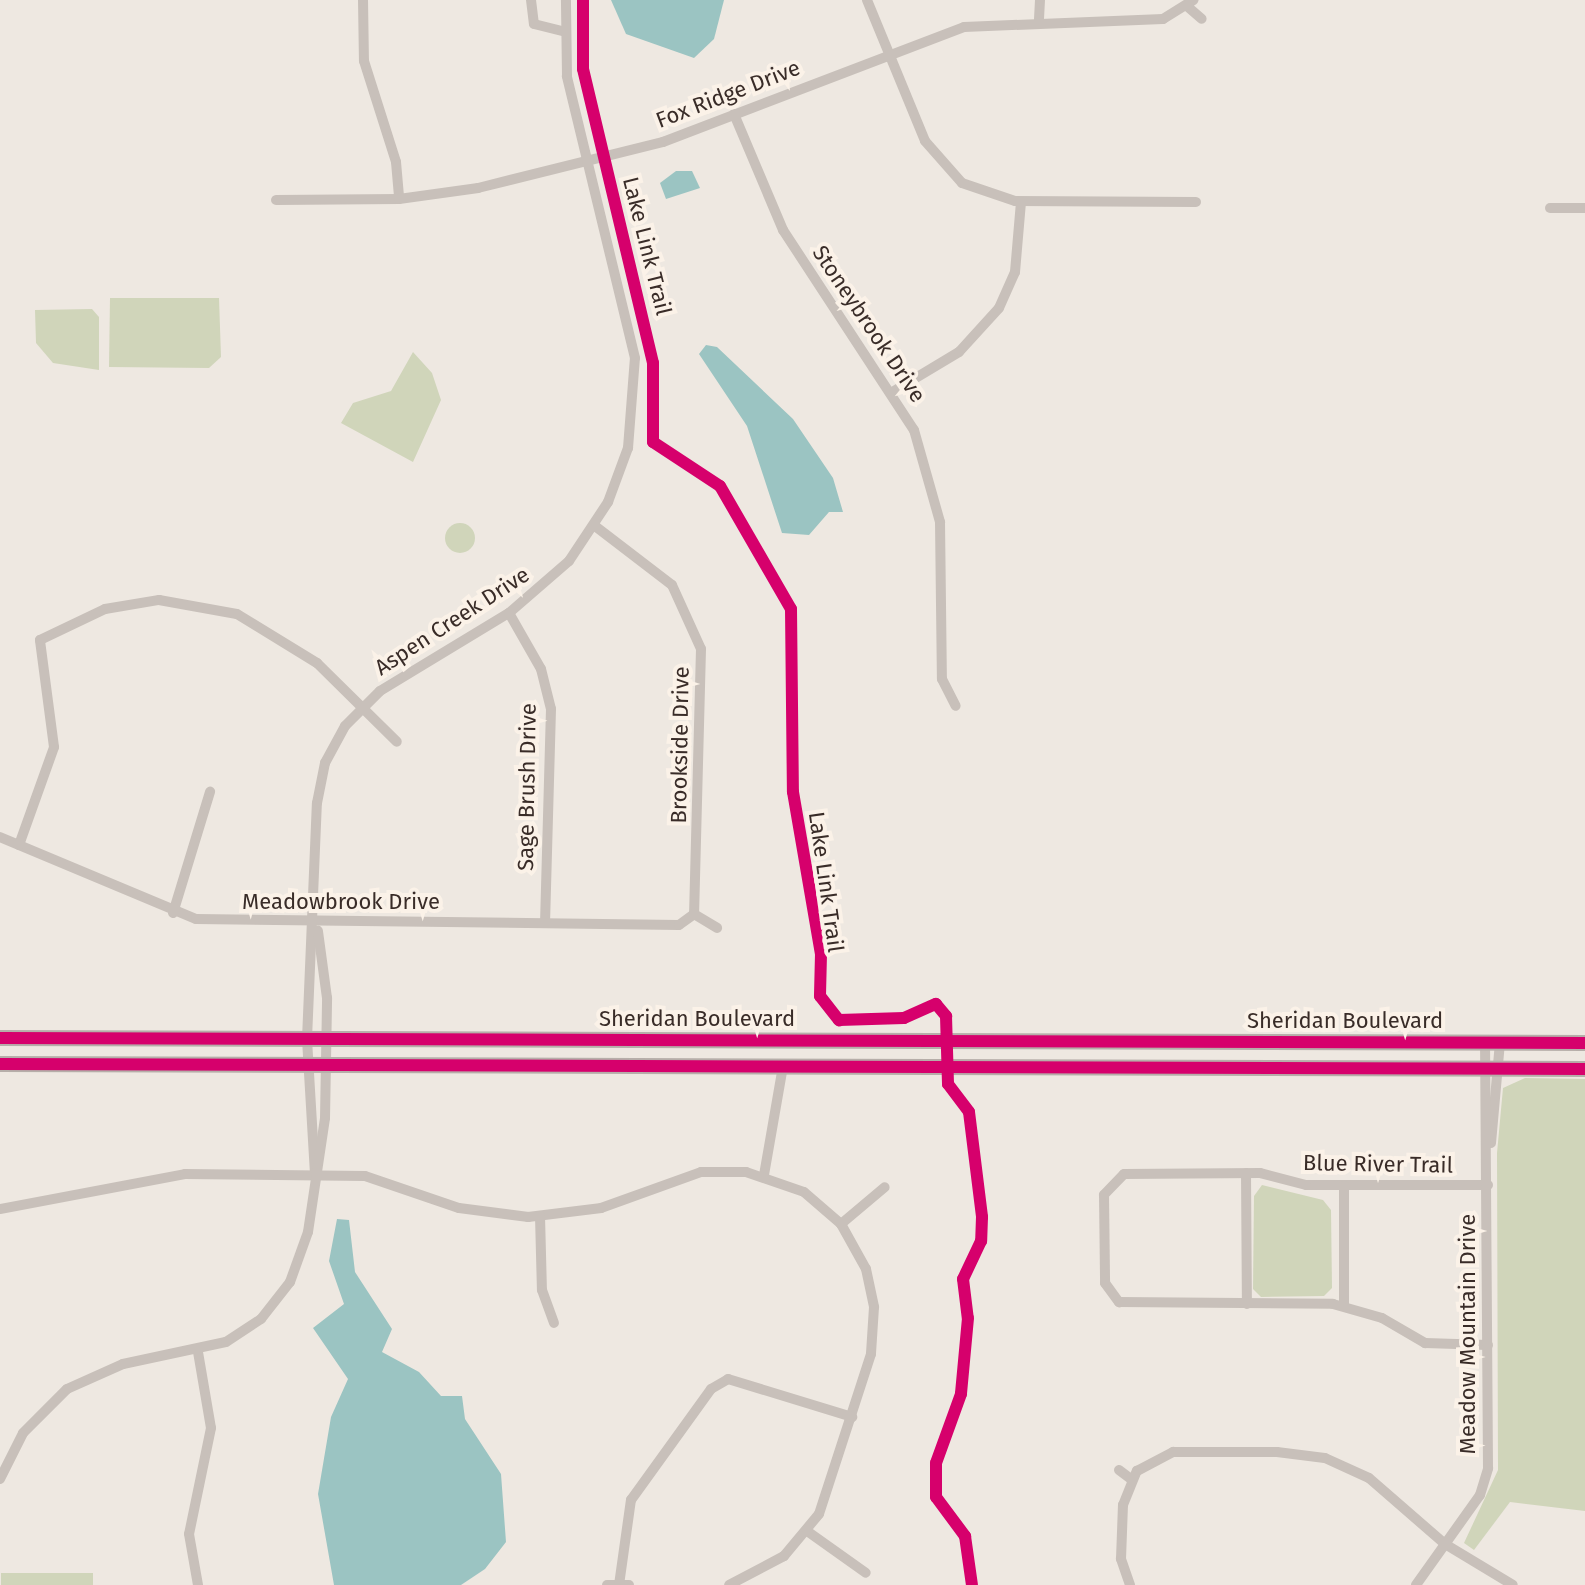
<!DOCTYPE html>
<html>
<head>
<meta charset="utf-8">
<style>
	body { margin:0 }
	#map { position:relative; width:1585px; height:1585px; overflow:hidden; background:#eee8e1; font-family:"Fira Sans",sans-serif }
	div>[style] { position:absolute }
	.green>* { inset:0; background:#d0d5ba }
	.round { border-radius:50% }
	.water>* { inset:0; background:#9bc4c2 }
	.street>* { height:10px; margin:-5px; padding:0 5px; transform-origin:5px; border-radius:5px; background:#c8c0ba }
	.primary>* { height:16px; margin:-8px; padding:0 8px; transform-origin:8px; border-radius:8px; background:#b6aea9 }
	.cycleway>* { height:12px; margin:-6px; padding:0 6px; transform-origin:6px; border-radius:6px; background:#d6006c }
	span { translate:-50% -50%; white-space:nowrap; text-align:center; line-height:1.15; -webkit-text-stroke:8px #fbf2e8; paint-order:stroke }
	.street-label { font-size:22px; color:#392c28 }
</style>
</head>
<body>
<div id="map">
	<div class="green">
		<div style="clip-path:polygon(110px 298px,219px 298px,221px 357px,209px 368px,109px 367px)"></div>
		<div style="clip-path:polygon(92px 309px,99px 317px,99px 370px,53px 363px,36px 343px,35px 310px)"></div>
		<div style="clip-path:polygon(413px 352px,432px 373px,441px 400px,413px 462px,341px 423px,353px 403px,391px 391px)"></div>
		<div class="round" style="left:445px;top:523px;width:30px;height:30px"></div>
		<div style="clip-path:polygon(1525px 1078px,1585px 1079px,1585px 1511px,1510px 1502px,1474px 1550px,1464px 1543px,1498px 1470px,1497px 1153px,1503px 1088px)"></div>
		<div style="clip-path:polygon(1262px 1185px,1323px 1200px,1331px 1210px,1332px 1288px,1324px 1296px,1261px 1297px,1253px 1289px,1254px 1196px)"></div>
		<div style="clip-path:polygon(1px 1573px,93px 1573px,93px 1585px,1px 1585px)"></div>
	</div>
	<div class="water">
		<div style="clip-path:polygon(611px 0,724px 0,714px 39px,694px 58px,626px 34px)"></div>
		<div style="clip-path:polygon(676px 171px,692px 171px,700px 188px,666px 199px,660px 183px)"></div>
		<div style="clip-path:polygon(706px 345px,717px 347px,793px 419px,833px 478px,843px 512px,829px 512px,809px 535px,782px 533px,747px 426px,699px 354px)"></div>
		<div style="clip-path:polygon(337px 1219px,349px 1220px,355px 1272px,392px 1329px,382px 1352px,419px 1372px,441px 1396px,462px 1396px,465px 1419px,501px 1474px,506px 1542px,485px 1569px,461px 1585px,334px 1585px,318px 1494px,331px 1417px,348px 1379px,313px 1328px,344px 1304px,329px 1261px)"></div>
	</div>
	<div class="street">
		<div style="left:363px;top:0;width:61px;rotate:89.1deg"></div>
		<div style="left:364px;top:61px;width:106px;rotate:72.4deg"></div>
		<div style="left:396px;top:162px;width:37px;rotate:85deg"></div>
		<div style="left:531px;top:0;width:24px;rotate:83deg"></div>
		<div style="left:534px;top:24px;width:32px;rotate:14deg"></div>
		<div style="left:867px;top:0;width:152px;rotate:67.6deg"></div>
		<div style="left:925px;top:141px;width:56px;rotate:48.6deg"></div>
		<div style="left:962px;top:183px;width:56px;rotate:18.8deg"></div>
		<div style="left:1015px;top:201px;width:181px;rotate:0.3deg"></div>
		<div style="left:1188px;top:7px;width:18px;rotate:41deg"></div>
		<div style="left:1039px;top:19px;width:19px;rotate:-87deg"></div>
		<div style="left:734px;top:114px;width:126px;rotate:67.1deg"></div>
		<div style="left:783px;top:230px;width:239px;rotate:56.8deg"></div>
		<div style="left:914px;top:430px;width:96px;rotate:74.2deg"></div>
		<div style="left:940px;top:522px;width:157px;rotate:89.3deg"></div>
		<div style="left:942px;top:679px;width:30px;rotate:63deg"></div>
		<div style="left:276px;top:200px;width:123px;rotate:-0.5deg"></div>
		<div style="left:399px;top:199px;width:80px;rotate:-7.9deg"></div>
		<div style="left:478px;top:188px;width:191px;rotate:-14deg"></div>
		<div style="left:663px;top:142px;width:322px;rotate:-20.9deg"></div>
		<div style="left:964px;top:27px;width:199px;rotate:-2.3deg"></div>
		<div style="left:1163px;top:19px;width:36px;rotate:-32deg"></div>
		<div style="left:1550px;top:208px;width:35px"></div>
		<div style="left:894px;top:391px;width:76px;rotate:-31deg"></div>
		<div style="left:959px;top:352px;width:59px;rotate:-47.7deg"></div>
		<div style="left:999px;top:308px;width:39px;rotate:-66deg"></div>
		<div style="left:1015px;top:272px;width:70px;rotate:-85.1deg"></div>
		<div style="left:595px;top:526px;width:97px;rotate:37.5deg"></div>
		<div style="left:672px;top:585px;width:70px;rotate:65.6deg"></div>
		<div style="left:701px;top:649px;width:265px;rotate:91.5deg"></div>
		<div style="left:509px;top:613px;width:64px;rotate:60.3deg"></div>
		<div style="left:541px;top:669px;width:41px;rotate:76deg"></div>
		<div style="left:551px;top:709px;width:214px;rotate:91.6deg"></div>
		<div style="left:0;top:837px;width:212px;rotate:22.7deg"></div>
		<div style="left:196px;top:919px;width:483px;rotate:0.7deg"></div>
		<div style="left:679px;top:925px;width:19px;rotate:-36deg"></div>
		<div style="left:19px;top:845px;width:104px;rotate:-70.3deg"></div>
		<div style="left:54px;top:747px;width:108px;rotate:-97.5deg"></div>
		<div style="left:40px;top:640px;width:72px;rotate:-25.5deg"></div>
		<div style="left:105px;top:609px;width:55px;rotate:-9.5deg"></div>
		<div style="left:159px;top:600px;width:79px;rotate:10.2deg"></div>
		<div style="left:237px;top:614px;width:94px;rotate:31.5deg"></div>
		<div style="left:317px;top:663px;width:112px;rotate:44.6deg"></div>
		<div style="left:173px;top:913px;width:127px;rotate:-73deg"></div>
		<div style="left:694px;top:914px;width:27px;rotate:31deg"></div>
		<div style="left:1491px;top:1143px;width:101px;rotate:-84.9deg"></div>
		<div style="left:1246px;top:1173px;width:131px;rotate:89.6deg"></div>
		<div style="left:315px;top:1174px;width:135px;rotate:-93.4deg"></div>
		<div style="left:307px;top:1039px;width:236px;rotate:-87.6deg"></div>
		<div style="left:317px;top:803px;width:41px;rotate:-78.7deg"></div>
		<div style="left:325px;top:763px;width:42px;rotate:-61.6deg"></div>
		<div style="left:345px;top:726px;width:49px;rotate:-45deg"></div>
		<div style="left:380px;top:691px;width:151px;rotate:-31.2deg"></div>
		<div style="left:509px;top:613px;width:79px;rotate:-40.9deg"></div>
		<div style="left:569px;top:561px;width:71px;rotate:-56.5deg"></div>
		<div style="left:608px;top:502px;width:58px;rotate:-69.7deg"></div>
		<div style="left:628px;top:448px;width:90px;rotate:-85.6deg"></div>
		<div style="left:635px;top:358px;width:290px;rotate:-103.6deg"></div>
		<div style="left:567px;top:76px;width:76px;rotate:-90.8deg"></div>
		<div style="left:764px;top:1175px;width:111px;rotate:-80.1deg"></div>
		<div style="left:1488px;top:1185px;width:182px;rotate:180deg"></div>
		<div style="left:1306px;top:1185px;width:48px;rotate:-165.4deg"></div>
		<div style="left:1260px;top:1173px;width:136px;rotate:179.6deg"></div>
		<div style="left:1124px;top:1174px;width:29px;rotate:134deg"></div>
		<div style="left:1104px;top:1195px;width:88px;rotate:89.3deg"></div>
		<div style="left:1105px;top:1283px;width:24px;rotate:54deg"></div>
		<div style="left:1119px;top:1302px;width:214px;rotate:0.5deg"></div>
		<div style="left:1333px;top:1304px;width:51px;rotate:15.9deg"></div>
		<div style="left:1382px;top:1318px;width:50px;rotate:30.2deg"></div>
		<div style="left:1425px;top:1343px;width:63px;rotate:1.8deg"></div>
		<div style="left:1344px;top:1186px;width:119px;rotate:90deg"></div>
		<div style="left:0;top:1209px;width:188px;rotate:-10.7deg"></div>
		<div style="left:185px;top:1174px;width:180px;rotate:0.6deg"></div>
		<div style="left:365px;top:1176px;width:99px;rotate:18.8deg"></div>
		<div style="left:459px;top:1208px;width:70px;rotate:7.4deg"></div>
		<div style="left:528px;top:1217px;width:74px;rotate:-7deg"></div>
		<div style="left:601px;top:1208px;width:106px;rotate:-19.8deg"></div>
		<div style="left:701px;top:1172px;width:45px"></div>
		<div style="left:746px;top:1172px;width:61px;rotate:19deg"></div>
		<div style="left:804px;top:1192px;width:49px;rotate:40.9deg"></div>
		<div style="left:841px;top:1224px;width:51px;rotate:60.9deg"></div>
		<div style="left:866px;top:1269px;width:39px;rotate:78deg"></div>
		<div style="left:874px;top:1307px;width:47px;rotate:93.7deg"></div>
		<div style="left:871px;top:1354px;width:168px;rotate:108deg"></div>
		<div style="left:819px;top:1514px;width:55px;rotate:129.8deg"></div>
		<div style="left:784px;top:1556px;width:62px;rotate:152.2deg"></div>
		<div style="left:540px;top:1216px;width:74px;rotate:88.5deg"></div>
		<div style="left:542px;top:1290px;width:35px;rotate:70deg"></div>
		<div style="left:841px;top:1224px;width:57px;rotate:-40.1deg"></div>
		<div style="left:198px;top:1352px;width:77px;rotate:80.3deg"></div>
		<div style="left:211px;top:1428px;width:108px;rotate:101.7deg"></div>
		<div style="left:189px;top:1534px;width:52px;rotate:80deg"></div>
		<div style="left:1119px;top:1470px;width:15px;rotate:37deg"></div>
		<div style="left:0;top:1479px;width:51px;rotate:-63.4deg"></div>
		<div style="left:23px;top:1433px;width:62px;rotate:-45deg"></div>
		<div style="left:67px;top:1389px;width:61px;rotate:-24.1deg"></div>
		<div style="left:123px;top:1364px;width:105px;rotate:-12.1deg"></div>
		<div style="left:226px;top:1342px;width:42px;rotate:-33.3deg"></div>
		<div style="left:261px;top:1319px;width:47px;rotate:-51.9deg"></div>
		<div style="left:290px;top:1282px;width:53px;rotate:-70.2deg"></div>
		<div style="left:308px;top:1232px;width:115px;rotate:-81.5deg"></div>
		<div style="left:325px;top:1118px;width:120px;rotate:-89deg"></div>
		<div style="left:327px;top:998px;width:68px;rotate:-97.7deg"></div>
		<div style="left:807px;top:1531px;width:72px;rotate:35.4deg"></div>
		<div style="left:607px;top:1585px;width:22px"></div>
		<div style="left:619px;top:1585px;width:86px;rotate:-82deg"></div>
		<div style="left:631px;top:1500px;width:137px;rotate:-54.2deg"></div>
		<div style="left:711px;top:1389px;width:20px;rotate:-30deg"></div>
		<div style="left:728px;top:1379px;width:130px;rotate:17deg"></div>
		<div style="left:1130px;top:1585px;width:28px;rotate:-109deg"></div>
		<div style="left:1121px;top:1559px;width:54px;rotate:-87.9deg"></div>
		<div style="left:1123px;top:1505px;width:37px;rotate:-68deg"></div>
		<div style="left:1137px;top:1471px;width:41px;rotate:-27.8deg"></div>
		<div style="left:1173px;top:1452px;width:104px"></div>
		<div style="left:1277px;top:1452px;width:48px;rotate:7.1deg"></div>
		<div style="left:1325px;top:1458px;width:48px;rotate:24.4deg"></div>
		<div style="left:1369px;top:1478px;width:101px;rotate:41deg"></div>
		<div style="left:1445px;top:1544px;width:79px;rotate:31.1deg"></div>
		<div style="left:1416px;top:1585px;width:110px;rotate:-54.6deg"></div>
		<div style="left:1480px;top:1495px;width:28px;rotate:-73deg"></div>
		<div style="left:1488px;top:1468px;width:426px;rotate:-90.4deg"></div>
	</div>
	<div class="primary">
		<div style="left:0;top:1038px;width:1585px;rotate:0.18deg"></div>
		<div style="left:0;top:1064px;width:1585px;rotate:0.18deg"></div>
	</div>
	<div class="cycleway">
		<div style="left:583px;top:0;width:69px;rotate:90deg"></div>
		<div style="left:583px;top:69px;width:302px;rotate:76.6deg"></div>
		<div style="left:653px;top:363px;width:79px;rotate:90deg"></div>
		<div style="left:653px;top:442px;width:80px;rotate:33.3deg"></div>
		<div style="left:720px;top:486px;width:142px;rotate:60deg"></div>
		<div style="left:791px;top:609px;width:183px;rotate:89.4deg"></div>
		<div style="left:793px;top:792px;width:164px;rotate:80.2deg"></div>
		<div style="left:821px;top:954px;width:42px;rotate:91.4deg"></div>
		<div style="left:820px;top:996px;width:31px;rotate:52deg"></div>
		<div style="left:839px;top:1020px;width:65px;rotate:-1.8deg"></div>
		<div style="left:904px;top:1018px;width:35px;rotate:-24deg"></div>
		<div style="left:936px;top:1004px;width:16px;rotate:50deg"></div>
		<div style="left:946px;top:1016px;width:68px;rotate:88.3deg"></div>
		<div style="left:948px;top:1084px;width:35px;rotate:53deg"></div>
		<div style="left:969px;top:1112px;width:106px;rotate:82.9deg"></div>
		<div style="left:982px;top:1217px;width:24px;rotate:92deg"></div>
		<div style="left:981px;top:1241px;width:42px;rotate:115.3deg"></div>
		<div style="left:963px;top:1279px;width:39px;rotate:83deg"></div>
		<div style="left:968px;top:1318px;width:76px;rotate:95.3deg"></div>
		<div style="left:961px;top:1394px;width:73px;rotate:109.9deg"></div>
		<div style="left:936px;top:1463px;width:34px;rotate:90deg"></div>
		<div style="left:936px;top:1497px;width:49px;rotate:53.4deg"></div>
		<div style="left:965px;top:1536px;width:49px;rotate:81.9deg"></div>
		<div style="left:0;top:1038px;width:1585px;rotate:0.18deg"></div>
		<div style="left:0;top:1064px;width:1585px;rotate:0.18deg"></div>
	</div>
	<div class="street-label">
		<span style="left:728px;top:94px;rotate:-21deg">Fox Ridge Drive</span>
		<span style="left:647px;top:246px;rotate:76deg">Lake Link Trail</span>
		<span style="left:869px;top:324px;rotate:56deg">Stoneybrook Drive</span>
		<span style="left:452px;top:621px;rotate:-33deg">Aspen Creek Drive</span>
		<span style="left:680px;top:745px;rotate:-89deg">Brookside Drive</span>
		<span style="left:527px;top:787px;rotate:-89deg">Sage Brush Drive</span>
		<span style="left:826px;top:882px;rotate:82deg">Lake Link Trail</span>
		<span style="left:341px;top:902px">Meadowbrook Drive</span>
		<span style="left:697px;top:1019px">Sheridan Boulevard</span>
		<span style="left:1345px;top:1021px">Sheridan Boulevard</span>
		<span style="left:1378px;top:1164px;rotate:1deg">Blue River Trail</span>
		<span style="left:1468px;top:1334px;rotate:-90deg">Meadow Mountain Drive</span>
	</div>
</div>
</body>
</html>
